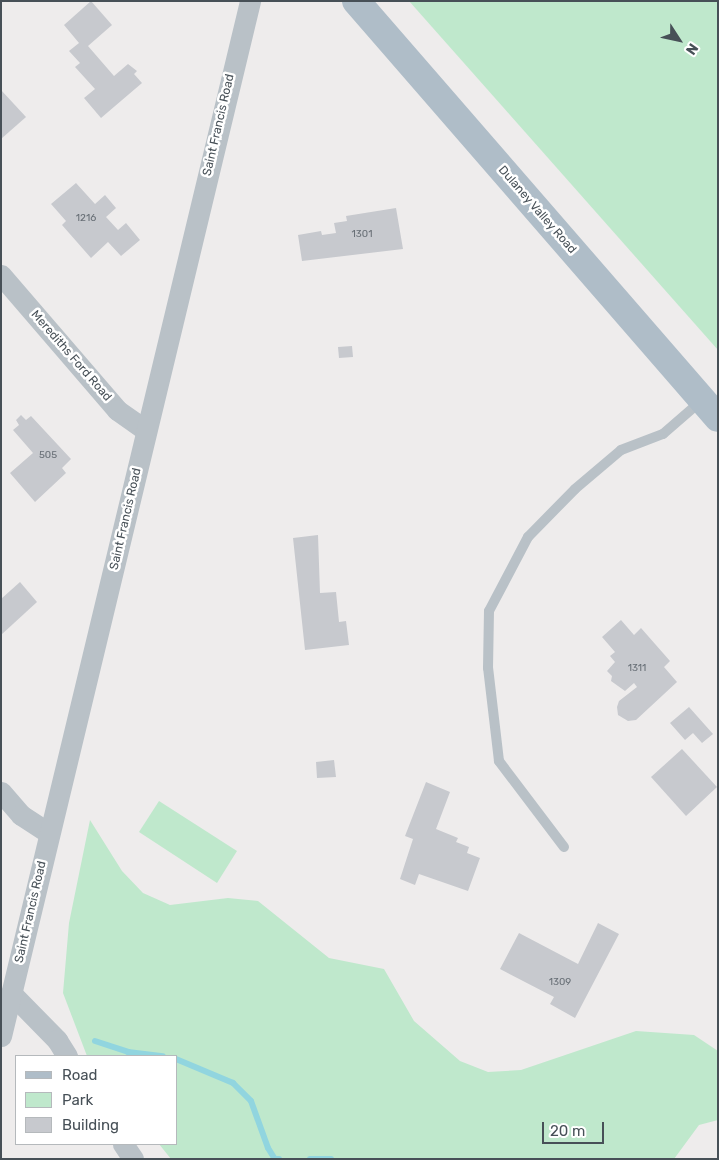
<!DOCTYPE html>
<html>
<head>
<meta charset="utf-8">
<style>
	body { margin:0 }
	#map { position:relative; width:719px; height:1160px; overflow:hidden; background:#eeecec; font-family:Rubik,sans-serif }
	div>[style] { position:absolute }
	.green>* { inset:0; background:#bfe8cc }
	.stream>* { height:6px; margin:-3px; padding:0 3px; transform-origin:3px; border-radius:3px; background:#91d5df }
	.building>* { inset:0; background:#c7c9ce }
	.service>* { height:10px; margin:-5px; padding:0 5px; transform-origin:5px; border-radius:5px; background:#b9c1c7 }
	.minor>* { height:21px; margin:-10.5px; padding:0 10.5px; transform-origin:10.5px; border-radius:10.5px; background:#b9c1c7 }
	.primary>* { height:28px; margin:-14px; padding:0 14px; transform-origin:14px; border-radius:14px; background:#afbdc8 }
	span { translate:-50% -50%; white-space:nowrap; text-align:center; line-height:1.15; -webkit-text-stroke:5px #fff; paint-order:stroke }
	.number-label { font-size:10px; color:#676e75 }
	.number-label span { -webkit-text-stroke-width:0 }
	.street-label { font-size:12px; color:#475057 }
	.frame { position:absolute; inset:0; border:2px solid #475057; pointer-events:none }
	.legend { position:absolute; left:15px; top:1055px; width:162px; height:90px; box-sizing:border-box; background:#fff; border:1px solid #b5b9bc; margin:0; padding:6px 9px; list-style:none; font-size:15px; color:#475057 }
	.legend li { display:flex; align-items:center; gap:10px; height:25px }
	.legend b { width:25px; border:1px solid #b5b9bc }
	.north { position:absolute; left:654px; top:15px; width:50px; height:50px; -webkit-text-stroke:4px #fff; paint-order:stroke; rotate:125deg; font-size:14px; font-weight:700; line-height:20px; text-align:center; color:#475057 }
	.north::after { content:''; display:block; margin:auto; width:18px; height:22px; background:#475057; clip-path:polygon(50% 0,100% 100%,50% 72%,0 100%) }
	.scale { position:absolute; left:542px; top:1122px; width:62px; height:22px; box-sizing:border-box; border:2px solid #475057; border-top:0; padding-left:6px; font-size:15px; line-height:18px; white-space:nowrap; color:#475057; -webkit-text-stroke:4px #fff; paint-order:stroke }
</style>
</head>
<body>
<div id="map">
	<div class="green">
		<div style="clip-path:polygon(409px 1px,718px 1px,718px 350px)"></div>
		<div style="clip-path:polygon(159px 801px,237px 851px,217px 883px,139px 832px)"></div>
		<div style="clip-path:polygon(90px 820px,122px 871px,143px 893px,170px 905px,228px 898px,258px 901px,329px 958px,384px 969px,414px 1021px,460px 1061px,488px 1072px,521px 1070px,636px 1031px,694px 1035px,718px 1051px,718px 1120px,699px 1125px,674px 1159px,171px 1159px,159px 1144px,176px 1144px,176px 1056px,87px 1056px,63px 993px,69px 923px)"></div>
	</div>
	<div class="stream">
		<div style="left:95px;top:1041px;width:35px;rotate:18deg"></div>
		<div style="left:128px;top:1052px;width:35px;rotate:7deg"></div>
		<div style="left:176px;top:1059px;width:62px;rotate:22.8deg"></div>
		<div style="left:233px;top:1083px;width:25px;rotate:45deg"></div>
		<div style="left:251px;top:1101px;width:50px;rotate:70.1deg"></div>
		<div style="left:268px;top:1148px;width:13px;rotate:58deg"></div>
		<div style="left:275px;top:1159px;width:4px"></div>
		<div style="left:310px;top:1159px;width:21px"></div>
	</div>
	<div class="building">
		<div style="clip-path:polygon(91px 1px,112px 25px,88px 46px,114px 76px,128px 64px,137px 71px,134px 74px,142px 83px,101px 118px,84px 98px,95px 89px,75px 67px,80px 63px,69px 51px,79px 43px,64px 25px)"></div>
		<div style="clip-path:polygon(1px 90px,26px 117px,1px 139px)"></div>
		<div style="clip-path:polygon(76px 183px,95px 204px,105px 195px,116px 208px,106px 217px,118px 230px,126px 223px,140px 240px,121px 256px,108px 242px,91px 258px,62px 225px,66px 221px,51px 204px)"></div>
		<div style="clip-path:polygon(396px 208px,403px 249px,302px 261px,298px 235px,321px 231px,322px 235px,336px 233px,334px 223px,347px 221px,346px 216px)"></div>
		<div style="clip-path:polygon(352px 346px,353px 357px,339px 358px,338px 347px)"></div>
		<div style="clip-path:polygon(21px 415px,26px 420px,31px 416px,71px 459px,62px 468px,66px 473px,35px 502px,10px 473px,33px 453px,13px 430px,19px 425px,16px 420px)"></div>
		<div style="clip-path:polygon(318px 535px,320px 593px,336px 592px,339px 622px,346px 621px,349px 645px,305px 650px,293px 538px)"></div>
		<div style="clip-path:polygon(20px 582px,37px 602px,1px 635px,1px 599px)"></div>
		<div style="clip-path:polygon(621px 620px,634px 635px,641px 628px,670px 661px,664px 667px,677px 682px,636px 720px,628px 721px,618px 715px,617px 707px,619px 701px,637px 687px,634px 683px,625px 691px,611px 681px,612px 676px,607px 671px,615px 662px,610px 656px,615px 652px,602px 637px)"></div>
		<div style="clip-path:polygon(689px 707px,713px 734px,702px 743px,693px 733px,685px 740px,670px 723px)"></div>
		<div style="clip-path:polygon(682px 749px,717px 787px,686px 816px,651px 777px)"></div>
		<div style="clip-path:polygon(334px 760px,336px 777px,317px 778px,316px 762px)"></div>
		<div style="clip-path:polygon(426px 782px,450px 792px,436px 829px,458px 838px,456px 842px,469px 847px,467px 853px,480px 858px,468px 891px,419px 874px,415px 885px,400px 879px,413px 839px,405px 836px)"></div>
		<div style="clip-path:polygon(598px 923px,619px 934px,575px 1018px,550px 1004px,554px 997px,500px 969px,519px 933px,578px 964px)"></div>
	</div>
	<div class="service">
		<div style="left:564px;top:847px;width:108px;rotate:-127.1deg"></div>
		<div style="left:499px;top:761px;width:94px;rotate:-96.7deg"></div>
		<div style="left:488px;top:668px;width:57px;rotate:-89deg"></div>
		<div style="left:489px;top:611px;width:84px;rotate:-62.2deg"></div>
		<div style="left:528px;top:537px;width:67px;rotate:-45.6deg"></div>
		<div style="left:575px;top:489px;width:60px;rotate:-40.3deg"></div>
		<div style="left:621px;top:450px;width:45px;rotate:-20.9deg"></div>
		<div style="left:663px;top:434px;width:50px;rotate:-41deg"></div>
	</div>
	<div class="minor">
		<div style="left:1px;top:275px;width:178px;rotate:49.3deg"></div>
		<div style="left:117px;top:410px;width:35px;rotate:35deg"></div>
		<div style="left:1px;top:792px;width:30px;rotate:49deg"></div>
		<div style="left:21px;top:815px;width:33px;rotate:33deg"></div>
		<div style="left:11px;top:993px;width:66px;rotate:45.6deg"></div>
		<div style="left:57px;top:1040px;width:19px;rotate:58deg"></div>
		<div style="left:1px;top:1036px;width:1065px;rotate:-76.47deg"></div>
		<div style="left:123px;top:1144px;width:18px;rotate:56deg"></div>
	</div>
	<div class="primary">
		<div style="left:356px;top:1px;width:552px;rotate:49.04deg"></div>
	</div>
	<div class="number-label">
		<span style="left:86px;top:219px">1216</span>
		<span style="left:362px;top:235px">1301</span>
		<span style="left:48px;top:456px">505</span>
		<span style="left:637px;top:669px">1311</span>
		<span style="left:560px;top:983px">1309</span>
	</div>
	<div class="street-label">
		<span style="left:219px;top:125px;rotate:-77deg">Saint Francis Road</span>
		<span style="left:537px;top:210px;rotate:49deg">Dulaney Valley Road</span>
		<span style="left:71px;top:356px;rotate:49deg">Merediths Ford Road</span>
		<span style="left:126px;top:519px;rotate:-77deg">Saint Francis Road</span>
		<span style="left:31px;top:912px;rotate:-77deg">Saint Francis Road</span>
	</div>
	<div class="frame"></div>
	<ul class="legend">
	<li><b style="height:6px;background:#afbdc8"></b>Road</li>
	<li><b style="height:14px;background:#bfe8cc"></b>Park</li>
	<li><b style="height:14px;background:#c7c9ce"></b>Building</li>
	</ul>
	<div class="north">N</div>
	<div class="scale">20 m</div>
</div>
</body>
</html>
